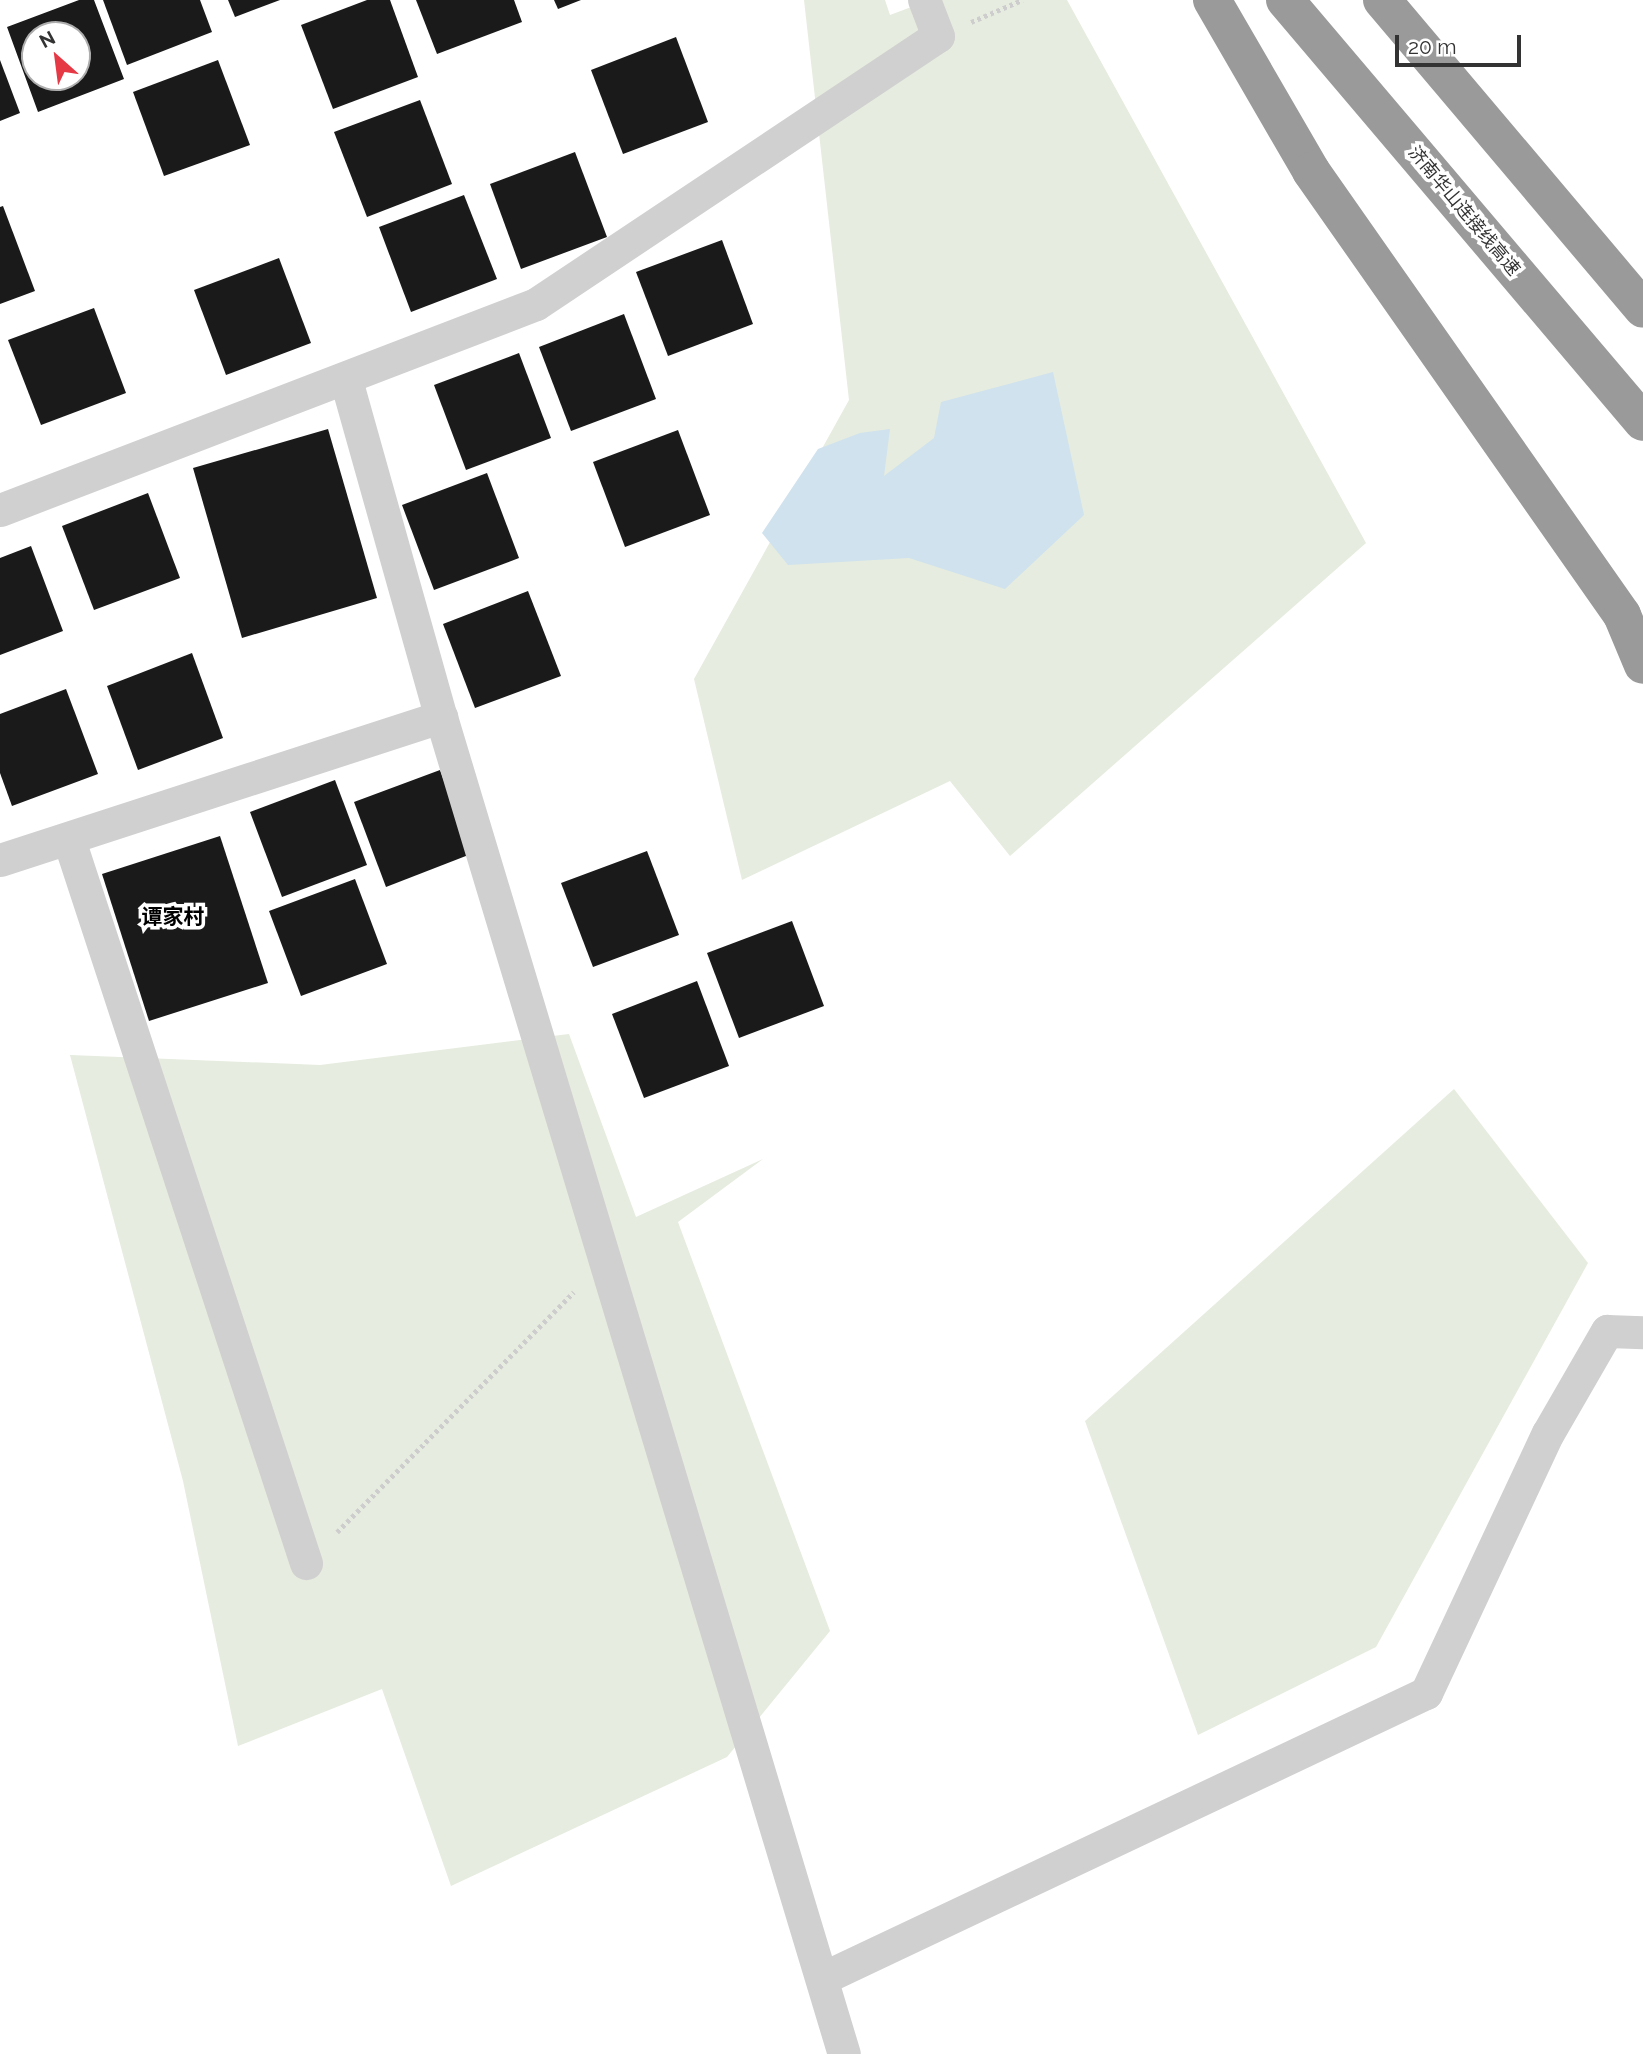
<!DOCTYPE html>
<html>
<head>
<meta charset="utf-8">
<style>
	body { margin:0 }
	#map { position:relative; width:1643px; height:2054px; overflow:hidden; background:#fff; font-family:Raleway,"Noto Sans SC",sans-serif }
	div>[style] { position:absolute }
	.green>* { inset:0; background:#e6ecdf }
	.water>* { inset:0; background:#cfe2ee }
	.building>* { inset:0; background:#1a1a1a }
	.path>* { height:4.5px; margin-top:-2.25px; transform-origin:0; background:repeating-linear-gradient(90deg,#cdcdcd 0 3.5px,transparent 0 7px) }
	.street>* { height:33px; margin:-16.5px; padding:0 16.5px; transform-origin:16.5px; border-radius:16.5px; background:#d0d0d0 }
	.highway>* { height:38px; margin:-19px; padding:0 19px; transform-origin:19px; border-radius:19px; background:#9a9a9a }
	span { translate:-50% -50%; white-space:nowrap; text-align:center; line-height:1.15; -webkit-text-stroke:7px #fff; paint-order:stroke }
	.street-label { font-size:18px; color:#333 }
	.quarter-label { font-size:21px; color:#000; font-weight:700 }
	.north { position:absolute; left:21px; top:21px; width:70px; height:70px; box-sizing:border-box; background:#fff; border:2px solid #adadad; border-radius:50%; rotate:332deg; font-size:19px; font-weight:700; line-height:28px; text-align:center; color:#333 }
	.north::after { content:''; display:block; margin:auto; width:24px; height:32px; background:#e63946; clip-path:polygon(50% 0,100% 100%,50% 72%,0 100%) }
	.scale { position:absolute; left:1395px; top:35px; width:126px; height:32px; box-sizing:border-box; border:4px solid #333; border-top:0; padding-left:9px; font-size:21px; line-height:24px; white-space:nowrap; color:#333; -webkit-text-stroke:5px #fff; paint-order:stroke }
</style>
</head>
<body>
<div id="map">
	<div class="green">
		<div style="clip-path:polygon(804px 0,885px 0,890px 15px,930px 0,1067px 0,1366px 543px,1010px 856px,950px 781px,742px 880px,694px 679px,849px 400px)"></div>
		<div style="clip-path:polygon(569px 1034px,636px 1217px,763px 1159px,678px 1222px,830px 1631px,727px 1757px,451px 1886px,382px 1689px,238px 1746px,183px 1481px,70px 1055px,320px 1065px)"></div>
		<div style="clip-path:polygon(1454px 1089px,1588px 1263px,1376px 1647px,1198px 1735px,1085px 1421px)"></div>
	</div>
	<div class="water">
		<div style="clip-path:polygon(1053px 372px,1084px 515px,1005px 589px,909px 558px,788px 565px,762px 533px,818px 449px,860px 433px,890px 429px,884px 476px,934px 438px,941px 402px)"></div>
	</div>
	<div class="building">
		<div style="clip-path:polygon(evenodd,79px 0,94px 0,124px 79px,38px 112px,7px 27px,79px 0,35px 35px,77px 35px,77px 77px,35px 77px,35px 35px)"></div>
		<div style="clip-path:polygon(103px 0,200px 0,212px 32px,127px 65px)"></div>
		<div style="clip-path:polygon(228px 0,280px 0,235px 17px)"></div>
		<div style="clip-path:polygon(367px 0,390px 0,418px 77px,333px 109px,301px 25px)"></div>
		<div style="clip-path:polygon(416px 0,514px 0,522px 22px,437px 54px)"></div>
		<div style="clip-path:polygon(554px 0,581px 0,558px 9px)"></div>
		<div style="clip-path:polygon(676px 37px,708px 122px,623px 154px,591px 70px)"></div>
		<div style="clip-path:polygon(0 60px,20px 113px,0 121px)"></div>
		<div style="clip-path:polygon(218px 60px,250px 145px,164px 176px,133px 92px)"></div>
		<div style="clip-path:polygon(420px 100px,452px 184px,367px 217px,334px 132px)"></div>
		<div style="clip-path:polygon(575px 152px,607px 237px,521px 269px,490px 184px)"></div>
		<div style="clip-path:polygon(464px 195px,497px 279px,411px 312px,379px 227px)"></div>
		<div style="clip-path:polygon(3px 206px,35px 291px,0 304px,0 207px)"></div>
		<div style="clip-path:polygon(722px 240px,753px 324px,668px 356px,636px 272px)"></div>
		<div style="clip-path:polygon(279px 258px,311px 343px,226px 375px,194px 290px)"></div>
		<div style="clip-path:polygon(94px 308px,126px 393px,41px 425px,8px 340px)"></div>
		<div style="clip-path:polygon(624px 314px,656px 399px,571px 431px,539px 347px)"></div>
		<div style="clip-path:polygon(519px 353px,551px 438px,466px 470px,434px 385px)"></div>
		<div style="clip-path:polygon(328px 429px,377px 598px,242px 638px,193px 468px)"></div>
		<div style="clip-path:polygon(678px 430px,710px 515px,625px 547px,593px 462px)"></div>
		<div style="clip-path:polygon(487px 473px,519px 558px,434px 590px,402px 505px)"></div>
		<div style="clip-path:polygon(148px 493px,180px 578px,94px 610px,62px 526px)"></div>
		<div style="clip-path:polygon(31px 546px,63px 631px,0 655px,0 558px)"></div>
		<div style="clip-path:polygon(528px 591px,561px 676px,475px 708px,443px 624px)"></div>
		<div style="clip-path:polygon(192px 653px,223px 738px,138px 770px,107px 686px)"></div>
		<div style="clip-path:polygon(66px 689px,98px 774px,12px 806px,0 773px,0 714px)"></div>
		<div style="clip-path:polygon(440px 770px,471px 854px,386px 887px,354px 802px)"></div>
		<div style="clip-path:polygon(335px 780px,367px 865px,282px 897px,250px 812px)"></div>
		<div style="clip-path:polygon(220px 836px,268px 983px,149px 1021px,102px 874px)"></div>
		<div style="clip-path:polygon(647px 851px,679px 935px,593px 967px,561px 883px)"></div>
		<div style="clip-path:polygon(355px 879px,387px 964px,301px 996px,269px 911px)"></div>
		<div style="clip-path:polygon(792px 921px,824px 1006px,739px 1038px,707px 953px)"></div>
		<div style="clip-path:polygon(697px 981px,729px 1066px,644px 1098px,612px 1014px)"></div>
	</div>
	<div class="path">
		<div style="left:971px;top:22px;width:56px;rotate:-23.3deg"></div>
		<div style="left:337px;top:1532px;width:337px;rotate:-45.4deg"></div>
	</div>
	<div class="street">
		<div style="left:346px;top:380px;width:350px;rotate:74.3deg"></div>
		<div style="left:441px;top:717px;width:1396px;rotate:73.23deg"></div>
		<div style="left:0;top:510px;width:574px;rotate:-21.02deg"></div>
		<div style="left:536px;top:304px;width:483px;rotate:-33.7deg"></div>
		<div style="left:938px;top:36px;width:39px;rotate:-111deg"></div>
		<div style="left:69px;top:840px;width:761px;rotate:71.85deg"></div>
		<div style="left:0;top:860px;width:464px;rotate:-18deg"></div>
		<div style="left:823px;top:1978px;width:667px;rotate:-25.3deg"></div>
		<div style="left:1426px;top:1693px;width:287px;rotate:-64.9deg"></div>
		<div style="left:1548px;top:1433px;width:118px;rotate:-60deg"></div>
		<div style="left:1607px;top:1331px;width:36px;rotate:2deg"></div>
	</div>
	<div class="highway">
		<div style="left:1212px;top:0;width:198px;rotate:59.9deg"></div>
		<div style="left:1311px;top:171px;width:542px;rotate:54.99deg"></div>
		<div style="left:1622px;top:615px;width:54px;rotate:67.2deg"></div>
		<div style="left:1285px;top:0;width:553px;rotate:49.69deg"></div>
		<div style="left:1382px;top:0;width:404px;rotate:49.8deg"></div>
	</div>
	<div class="street-label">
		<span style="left:1464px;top:211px;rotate:50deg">济南华山连接线高速</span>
	</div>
	<div class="quarter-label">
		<span style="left:173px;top:917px">谭家村</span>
	</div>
	<div class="north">N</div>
	<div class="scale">20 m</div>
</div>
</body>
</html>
